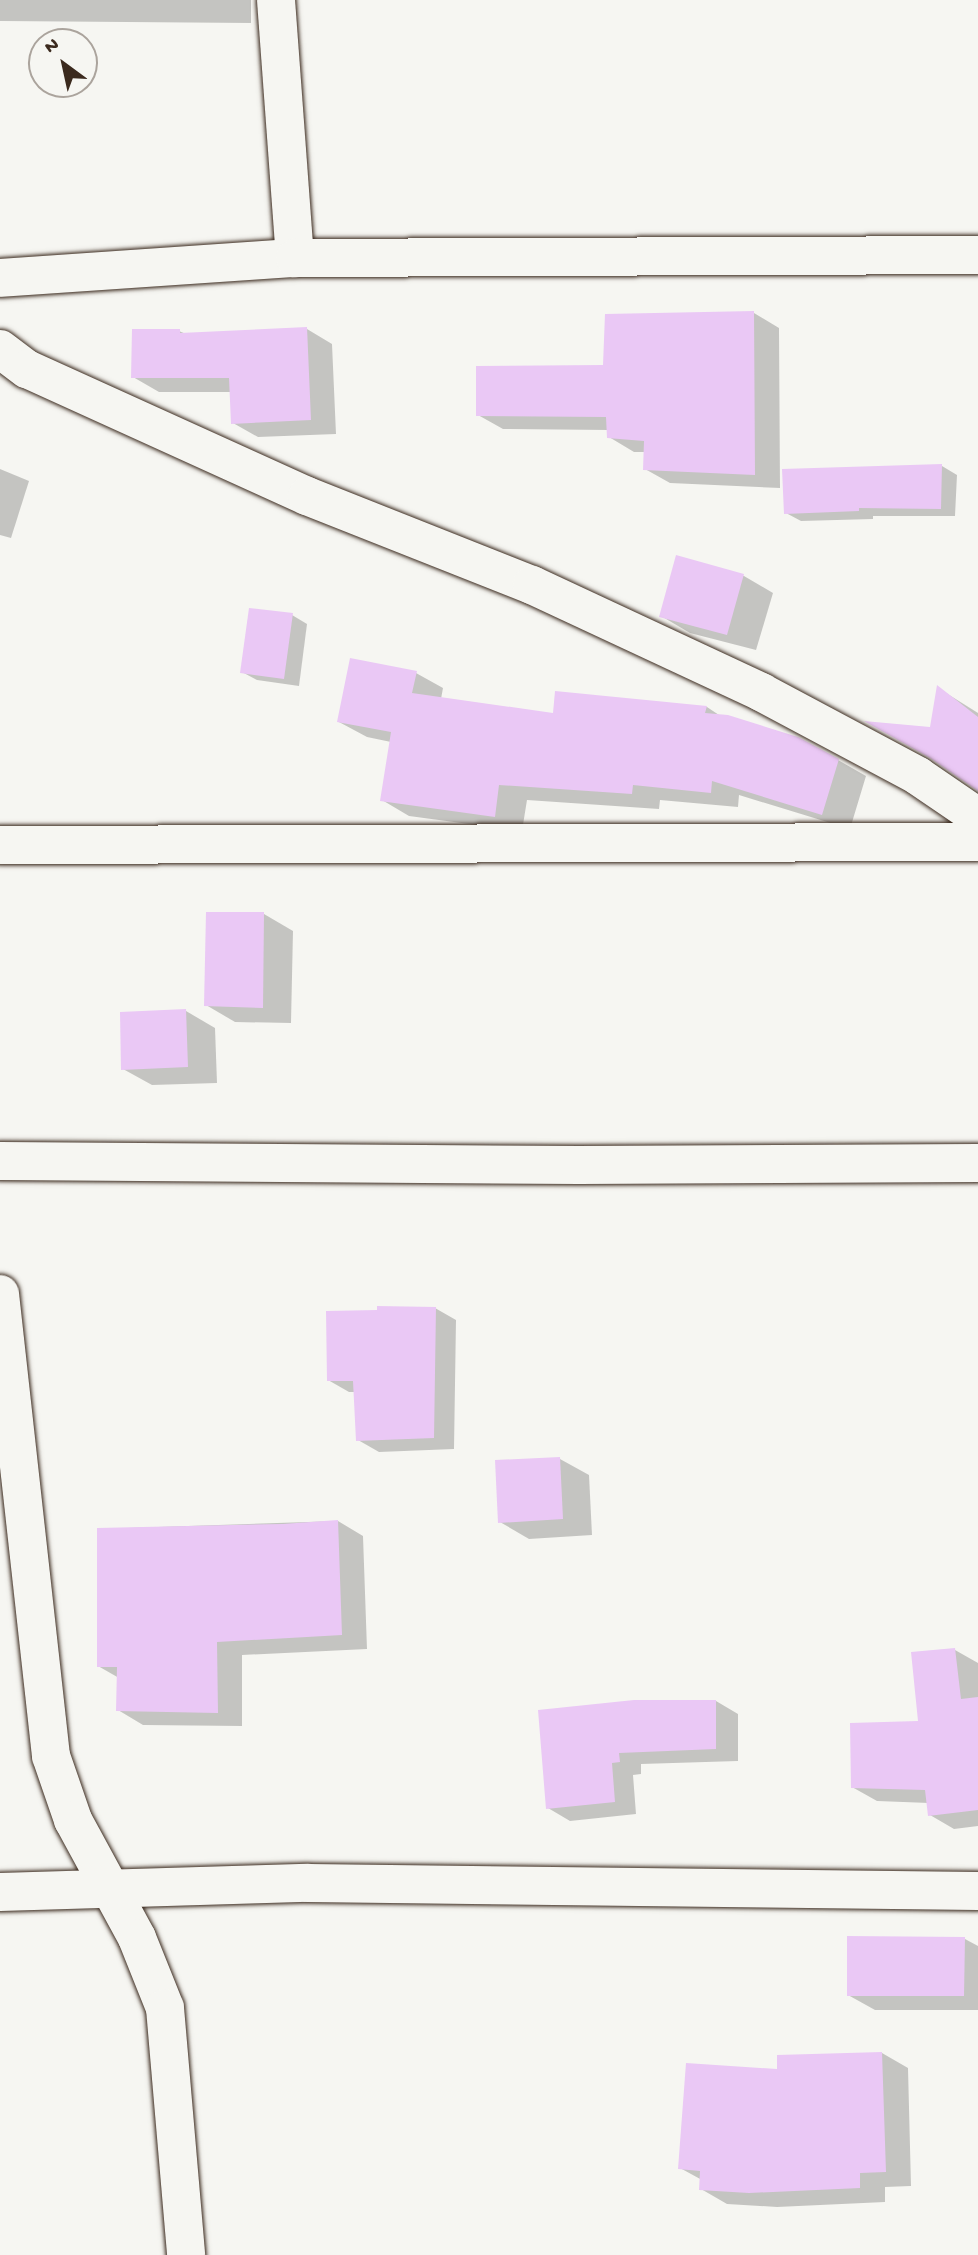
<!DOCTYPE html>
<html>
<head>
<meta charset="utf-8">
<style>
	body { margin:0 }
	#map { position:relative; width:978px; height:2255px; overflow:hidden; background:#f6f6f2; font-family:"Gochi Hand",sans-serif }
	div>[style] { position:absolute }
	.shadow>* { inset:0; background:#0003 }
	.building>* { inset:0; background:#eac8f5 }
	.roads { filter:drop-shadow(0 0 2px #3b2a1e) drop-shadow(0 0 2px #3b2a1e) }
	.minor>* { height:38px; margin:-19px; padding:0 19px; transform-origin:19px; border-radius:19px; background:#f6f6f2 }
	span { translate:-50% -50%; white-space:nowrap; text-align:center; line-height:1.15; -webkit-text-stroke:5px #f6f6f2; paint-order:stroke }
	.north { position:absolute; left:28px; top:28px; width:70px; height:70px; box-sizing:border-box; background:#f6f6f2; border:2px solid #aba49d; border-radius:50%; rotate:327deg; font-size:19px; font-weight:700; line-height:28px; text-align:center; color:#3b2a1e }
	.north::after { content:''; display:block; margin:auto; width:24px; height:32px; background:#3b2a1e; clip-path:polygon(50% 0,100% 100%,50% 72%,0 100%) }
</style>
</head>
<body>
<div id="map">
	<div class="shadow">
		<div style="clip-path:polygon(0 0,251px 0,251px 23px,0 21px)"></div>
		<div style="clip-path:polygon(754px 313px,779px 328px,780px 488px,670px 483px,645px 469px,645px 452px,634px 452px,609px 437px,608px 430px,503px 429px,478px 415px)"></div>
		<div style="clip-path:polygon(307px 329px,332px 344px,336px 434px,258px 437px,233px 423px,231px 392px,159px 392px,133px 377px,179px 331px,186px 334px)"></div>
		<div style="clip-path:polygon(942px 466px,957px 475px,955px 516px,873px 516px,873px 519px,801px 521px,786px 513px)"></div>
		<div style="clip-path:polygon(0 469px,29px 481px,11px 538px,0 535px)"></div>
		<div style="clip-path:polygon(678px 557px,744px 576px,773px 593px,756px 650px,690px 633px,661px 616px)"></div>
		<div style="clip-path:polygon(292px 615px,307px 624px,299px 686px,257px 680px,242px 672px)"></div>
		<div style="clip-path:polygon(416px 673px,443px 688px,441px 699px,555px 715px,707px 707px,722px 717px,838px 760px,866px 776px,850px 829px,739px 795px,738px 807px,660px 800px,659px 809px,527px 800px,522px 831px,409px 816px,382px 800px,391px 742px,367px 737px,339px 722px)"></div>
		<div style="clip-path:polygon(938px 688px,978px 713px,978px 789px,931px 729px)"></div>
		<div style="clip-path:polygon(264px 914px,293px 931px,291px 1023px,235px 1022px,206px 1005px)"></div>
		<div style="clip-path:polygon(186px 1011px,215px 1028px,217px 1083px,152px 1085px,123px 1069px)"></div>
		<div style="clip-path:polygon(435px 1308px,456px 1320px,454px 1449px,379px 1452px,358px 1440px,355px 1392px,349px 1392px,328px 1380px)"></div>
		<div style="clip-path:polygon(560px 1459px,589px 1475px,592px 1535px,529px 1539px,500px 1522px)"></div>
		<div style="clip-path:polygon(338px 1521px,363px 1536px,367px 1649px,242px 1655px,242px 1726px,143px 1725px,118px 1710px,119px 1678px,98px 1666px,98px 1529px)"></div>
		<div style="clip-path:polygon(955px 1650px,978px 1663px,978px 1826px,954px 1829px,930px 1815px,929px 1803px,877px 1801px,852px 1787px,920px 1723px)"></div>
		<div style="clip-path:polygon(716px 1701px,738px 1714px,738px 1761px,641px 1764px,641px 1774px,633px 1775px,636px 1814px,570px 1821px,548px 1808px,540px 1711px)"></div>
		<div style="clip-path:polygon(965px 1939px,978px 1946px,978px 2010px,875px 2010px,848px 1995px)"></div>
		<div style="clip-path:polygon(882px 2053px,908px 2068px,911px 2186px,885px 2187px,885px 2202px,777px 2207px,727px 2204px,701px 2189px,702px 2180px,680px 2168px,779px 2071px)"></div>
	</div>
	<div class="building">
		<div style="clip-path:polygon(754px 311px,755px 475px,643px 470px,644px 441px,607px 438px,606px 417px,476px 416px,476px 366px,603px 365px,605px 314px)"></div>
		<div style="clip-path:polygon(307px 327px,311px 420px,231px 424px,229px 378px,131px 378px,132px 329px,180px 329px,180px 333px)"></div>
		<div style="clip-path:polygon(942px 464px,941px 509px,859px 508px,859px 511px,784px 514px,782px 469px)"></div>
		<div style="clip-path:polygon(676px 555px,744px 574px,727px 635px,659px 617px)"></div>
		<div style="clip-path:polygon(249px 608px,293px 613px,284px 679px,240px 673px)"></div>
		<div style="clip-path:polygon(350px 658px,417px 671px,412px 693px,553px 713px,555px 691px,707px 706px,705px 713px,728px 715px,798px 737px,839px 759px,822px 815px,712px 781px,711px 793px,633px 785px,632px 794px,499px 785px,495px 817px,380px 801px,391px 732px,337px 722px)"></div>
		<div style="clip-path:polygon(937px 685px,978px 717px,978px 791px,930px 758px,864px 721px,930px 727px)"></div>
		<div style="clip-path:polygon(206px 912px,264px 912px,263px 1008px,204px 1006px)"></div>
		<div style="clip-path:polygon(186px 1009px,188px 1067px,121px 1070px,120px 1012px)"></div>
		<div style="clip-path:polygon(377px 1306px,436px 1307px,434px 1438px,356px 1441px,353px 1381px,327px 1381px,326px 1311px,377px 1310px)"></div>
		<div style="clip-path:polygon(560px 1457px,563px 1519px,498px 1523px,495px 1460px)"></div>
		<div style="clip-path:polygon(338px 1520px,342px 1635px,217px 1642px,218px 1713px,116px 1711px,117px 1667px,97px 1667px,97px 1528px,283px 1524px)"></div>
		<div style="clip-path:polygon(955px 1648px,961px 1699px,978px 1697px,978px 1810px,928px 1816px,925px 1790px,851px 1788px,850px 1723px,918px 1721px,911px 1652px)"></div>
		<div style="clip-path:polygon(634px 1700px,716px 1700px,716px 1749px,619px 1753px,620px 1762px,612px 1763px,615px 1802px,546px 1809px,538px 1710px)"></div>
		<div style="clip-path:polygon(847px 1936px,965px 1937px,964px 1996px,847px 1996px)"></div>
		<div style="clip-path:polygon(882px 2052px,886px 2172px,860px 2173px,860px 2188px,749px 2193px,699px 2190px,700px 2171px,678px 2169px,686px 2063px,777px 2069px,777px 2055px)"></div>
	</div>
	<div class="roads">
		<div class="minor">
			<div style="left:276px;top:0;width:259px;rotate:85.8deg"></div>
			<div style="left:0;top:278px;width:296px;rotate:-3.9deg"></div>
			<div style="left:295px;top:258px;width:683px;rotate:-0.25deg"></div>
			<div style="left:0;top:349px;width:34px;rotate:37deg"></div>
			<div style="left:27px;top:369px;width:307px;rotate:24.4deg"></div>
			<div style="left:307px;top:496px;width:242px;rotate:21.6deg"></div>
			<div style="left:532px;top:585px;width:253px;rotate:25deg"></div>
			<div style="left:761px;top:692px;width:178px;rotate:28.1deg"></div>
			<div style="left:918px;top:776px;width:73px;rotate:34.3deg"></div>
			<div style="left:0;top:845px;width:978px;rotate:-0.18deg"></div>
			<div style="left:0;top:1161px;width:579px;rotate:0.4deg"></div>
			<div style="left:579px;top:1165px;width:399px;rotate:-0.3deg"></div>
			<div style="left:0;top:1294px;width:465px;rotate:83.7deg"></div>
			<div style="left:51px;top:1756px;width:68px;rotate:71deg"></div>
			<div style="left:73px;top:1820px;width:134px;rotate:61.5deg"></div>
			<div style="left:137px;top:1938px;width:75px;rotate:68.2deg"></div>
			<div style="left:165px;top:2008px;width:248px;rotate:85.1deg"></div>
			<div style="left:0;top:1892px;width:308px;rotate:-1.7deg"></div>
			<div style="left:308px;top:1883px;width:670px;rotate:0.68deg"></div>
		</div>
	</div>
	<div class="north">N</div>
</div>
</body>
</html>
